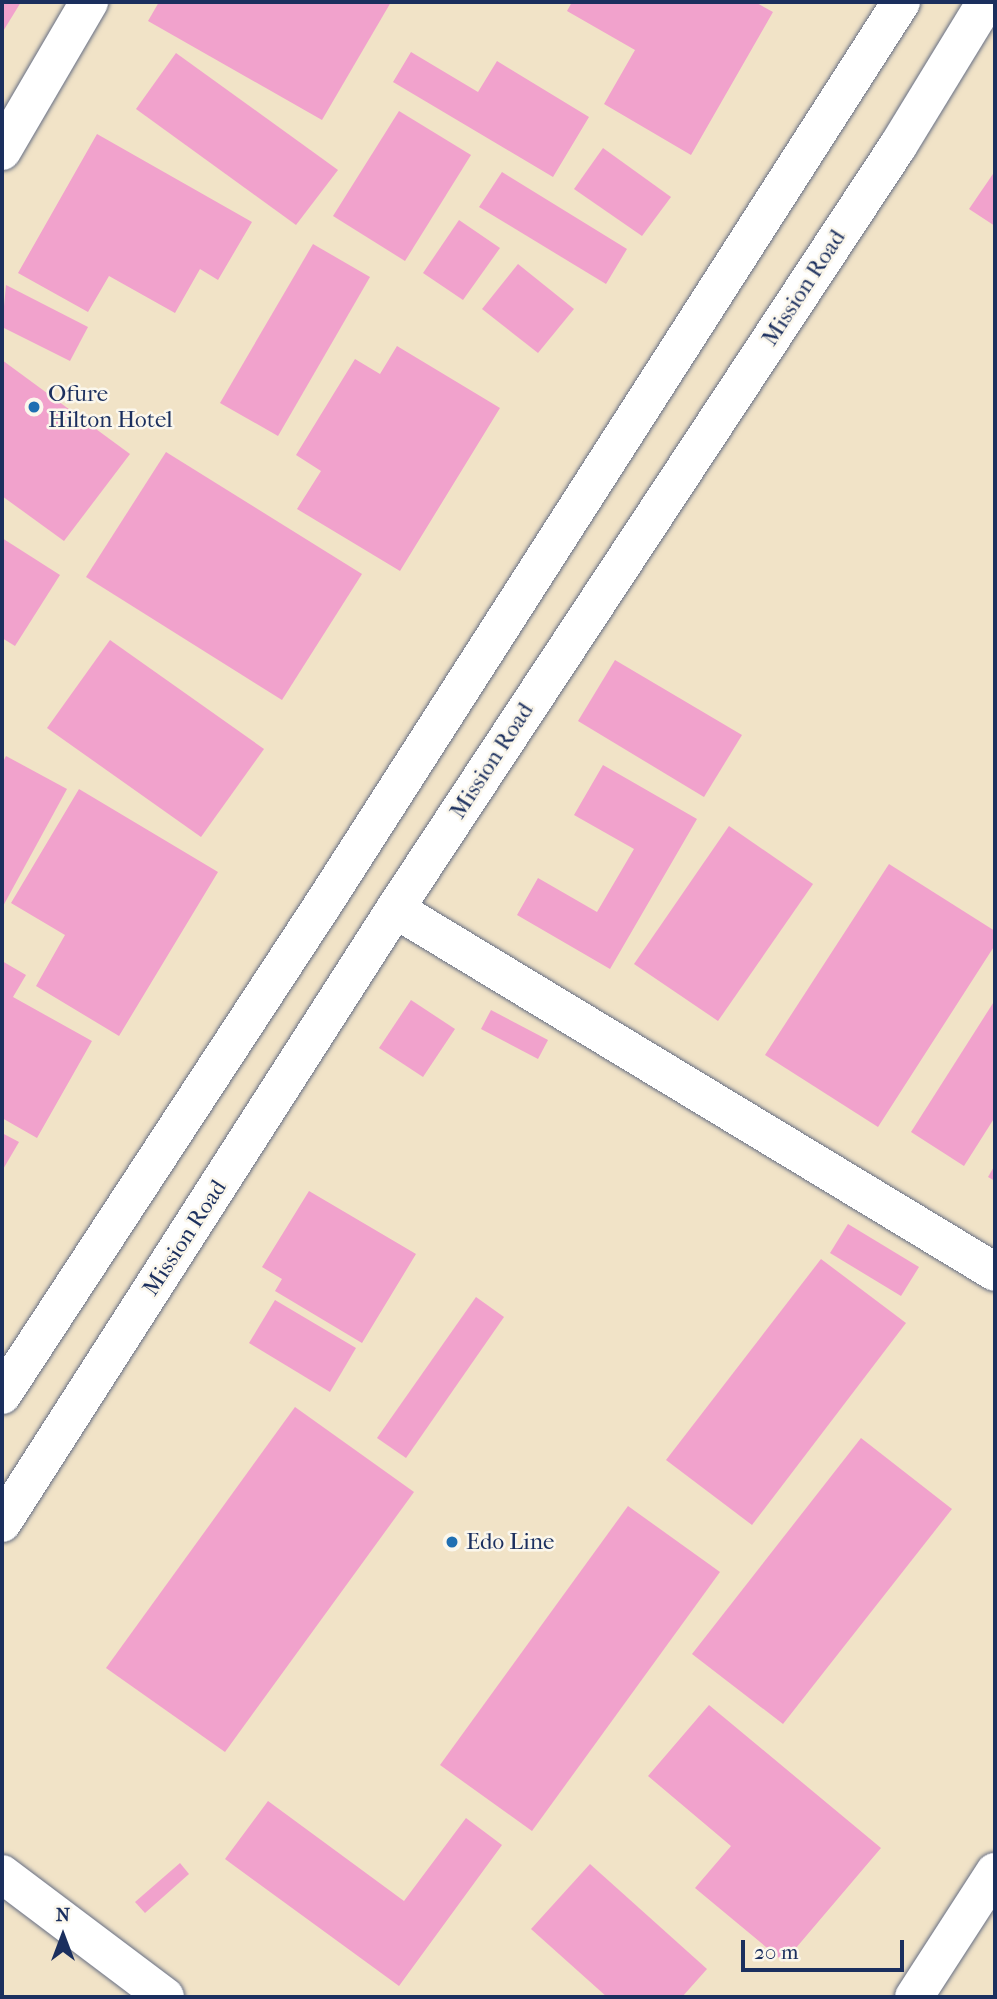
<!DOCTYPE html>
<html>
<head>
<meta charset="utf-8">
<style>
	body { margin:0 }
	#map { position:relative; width:997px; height:1999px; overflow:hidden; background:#f1e3c7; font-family:"IM FELL French Canon",serif }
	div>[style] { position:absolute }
	.building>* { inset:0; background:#f1a2cc }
	.roads { filter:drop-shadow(0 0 2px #666e83) drop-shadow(0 0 2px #666e83) }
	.minor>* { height:38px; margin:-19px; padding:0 19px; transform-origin:19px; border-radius:19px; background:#fff }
	.tertiary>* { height:38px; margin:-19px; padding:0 19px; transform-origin:19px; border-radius:19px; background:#fff }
	.dots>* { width:19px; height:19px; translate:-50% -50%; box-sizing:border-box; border:4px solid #fbf7ec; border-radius:50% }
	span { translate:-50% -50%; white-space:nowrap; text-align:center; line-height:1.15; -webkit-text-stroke:5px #fbf7ec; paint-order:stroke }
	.street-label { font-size:23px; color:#1b2f5e }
	.poi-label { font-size:23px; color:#1b2f5e }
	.left { translate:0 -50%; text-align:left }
	.frame { position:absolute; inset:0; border:4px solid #1b2f5e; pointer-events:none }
	.north { position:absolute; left:28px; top:1901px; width:70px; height:70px; -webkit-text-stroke:5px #fbf7ec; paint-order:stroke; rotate:0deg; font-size:19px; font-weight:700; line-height:28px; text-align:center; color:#1b2f5e }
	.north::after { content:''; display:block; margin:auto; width:24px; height:32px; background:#1b2f5e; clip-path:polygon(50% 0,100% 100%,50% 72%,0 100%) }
	.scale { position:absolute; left:741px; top:1940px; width:163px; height:32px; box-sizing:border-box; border:4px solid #1b2f5e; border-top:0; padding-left:9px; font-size:21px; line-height:24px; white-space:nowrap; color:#1b2f5e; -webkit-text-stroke:5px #fbf7ec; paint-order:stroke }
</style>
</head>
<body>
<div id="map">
	<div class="building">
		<div style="clip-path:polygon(2px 2px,21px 2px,2px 33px)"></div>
		<div style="clip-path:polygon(159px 2px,391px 2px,322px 120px,148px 21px)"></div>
		<div style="clip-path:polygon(572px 2px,755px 2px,773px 12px,691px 155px,604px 104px,635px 50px,567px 11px)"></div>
		<div style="clip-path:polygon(411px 52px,478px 92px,497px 61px,589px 117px,553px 177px,393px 82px)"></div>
		<div style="clip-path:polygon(176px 53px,338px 170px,296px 225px,136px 109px)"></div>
		<div style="clip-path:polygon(399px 111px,471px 155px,405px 261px,333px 216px)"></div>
		<div style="clip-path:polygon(97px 134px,252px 222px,218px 280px,200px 269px,175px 313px,109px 276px,88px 312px,18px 273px)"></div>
		<div style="clip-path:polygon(603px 148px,671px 197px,642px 236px,574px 189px)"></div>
		<div style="clip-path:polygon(995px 171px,995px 226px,969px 209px)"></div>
		<div style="clip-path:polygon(502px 172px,627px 249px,606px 284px,479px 207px)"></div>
		<div style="clip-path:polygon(459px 220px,500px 248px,463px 300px,423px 273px)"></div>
		<div style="clip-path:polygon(313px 244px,370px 277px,278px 436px,220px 403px)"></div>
		<div style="clip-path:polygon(518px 264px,574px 309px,538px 353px,482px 309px)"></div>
		<div style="clip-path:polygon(6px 285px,88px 327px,70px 361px,2px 327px)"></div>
		<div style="clip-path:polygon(397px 346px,500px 408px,400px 571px,297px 509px,321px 471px,296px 455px,355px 359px,380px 374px)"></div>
		<div style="clip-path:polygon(2px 360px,130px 454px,64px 541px,2px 496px)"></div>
		<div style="clip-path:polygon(166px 452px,362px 574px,282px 700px,86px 577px)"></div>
		<div style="clip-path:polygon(2px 538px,60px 575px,15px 646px,2px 638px)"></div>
		<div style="clip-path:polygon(110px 640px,264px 749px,201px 837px,47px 728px)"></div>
		<div style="clip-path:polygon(615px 660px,742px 735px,704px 797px,578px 721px)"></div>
		<div style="clip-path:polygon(6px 756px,67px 789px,2px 908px,2px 764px)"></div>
		<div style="clip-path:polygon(603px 765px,697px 819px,610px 969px,517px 915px,538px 878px,597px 912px,634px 849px,574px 815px)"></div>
		<div style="clip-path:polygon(79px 789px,218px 872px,119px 1036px,36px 986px,65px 935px,11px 903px)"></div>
		<div style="clip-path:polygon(729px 826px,813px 884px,718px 1021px,634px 964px)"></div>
		<div style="clip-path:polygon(889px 864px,995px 931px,995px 945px,878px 1127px,765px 1055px)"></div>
		<div style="clip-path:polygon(2px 961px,26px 975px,13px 997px,92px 1041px,37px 1138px,2px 1118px)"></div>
		<div style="clip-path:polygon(411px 1000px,455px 1029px,423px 1077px,379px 1048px)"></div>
		<div style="clip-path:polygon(995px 1000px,995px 1117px,964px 1166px,911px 1132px)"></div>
		<div style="clip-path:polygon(491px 1010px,548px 1040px,538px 1059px,481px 1029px)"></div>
		<div style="clip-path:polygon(2px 1133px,19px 1142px,2px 1171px)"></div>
		<div style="clip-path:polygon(995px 1165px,995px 1181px,988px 1177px)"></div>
		<div style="clip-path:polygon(309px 1191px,416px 1254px,362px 1343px,275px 1291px,282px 1279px,262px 1267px)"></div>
		<div style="clip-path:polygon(848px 1224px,919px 1267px,901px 1296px,830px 1253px)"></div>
		<div style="clip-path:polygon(821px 1259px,906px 1323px,752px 1525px,666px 1460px)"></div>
		<div style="clip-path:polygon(476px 1297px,504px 1317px,406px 1458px,377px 1438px)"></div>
		<div style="clip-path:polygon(275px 1300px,356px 1348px,330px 1392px,249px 1343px)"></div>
		<div style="clip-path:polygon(295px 1407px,414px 1492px,225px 1752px,106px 1668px)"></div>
		<div style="clip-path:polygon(861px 1438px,952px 1509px,783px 1724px,692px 1654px)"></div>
		<div style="clip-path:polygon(628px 1506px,720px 1572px,532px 1831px,440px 1765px)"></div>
		<div style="clip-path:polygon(709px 1705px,881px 1848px,784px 1962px,695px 1888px,731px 1846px,648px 1776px)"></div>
		<div style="clip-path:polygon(268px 1801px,404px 1901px,466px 1818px,502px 1845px,399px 1986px,225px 1859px)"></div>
		<div style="clip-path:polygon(180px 1863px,189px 1874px,145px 1913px,135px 1902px)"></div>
		<div style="clip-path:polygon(590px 1864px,707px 1969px,682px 1997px,607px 1997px,531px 1929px)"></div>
	</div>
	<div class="roads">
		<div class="minor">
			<div style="left:2px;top:151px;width:173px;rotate:-59.7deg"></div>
			<div style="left:395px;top:909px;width:701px;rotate:31.17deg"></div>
			<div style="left:2px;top:1874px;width:204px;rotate:37deg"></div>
			<div style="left:914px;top:1997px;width:149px;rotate:-57.1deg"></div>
		</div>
		<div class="tertiary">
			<div style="left:2px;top:1395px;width:588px;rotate:-56.8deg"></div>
			<div style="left:324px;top:903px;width:1070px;rotate:-57.36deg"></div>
			<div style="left:2px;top:1523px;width:729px;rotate:-57.38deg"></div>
			<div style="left:395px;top:909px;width:914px;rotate:-56.61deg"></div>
			<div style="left:898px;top:146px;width:169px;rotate:-58.6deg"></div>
		</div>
	</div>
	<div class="dots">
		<div style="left:34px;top:407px;background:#1f6fb2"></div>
		<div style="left:452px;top:1542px;background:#1f6fb2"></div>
	</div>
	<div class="street-label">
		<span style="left:804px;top:288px;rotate:-57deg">Mission Road</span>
		<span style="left:492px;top:761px;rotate:-57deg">Mission Road</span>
		<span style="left:185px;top:1238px;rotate:-57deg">Mission Road</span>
	</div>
	<div class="poi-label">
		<span class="left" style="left:48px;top:407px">Ofure<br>Hilton Hotel</span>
		<span class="left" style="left:466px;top:1542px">Edo Line</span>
	</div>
	<div class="frame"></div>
	<div class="north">N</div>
	<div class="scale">20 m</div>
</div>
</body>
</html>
